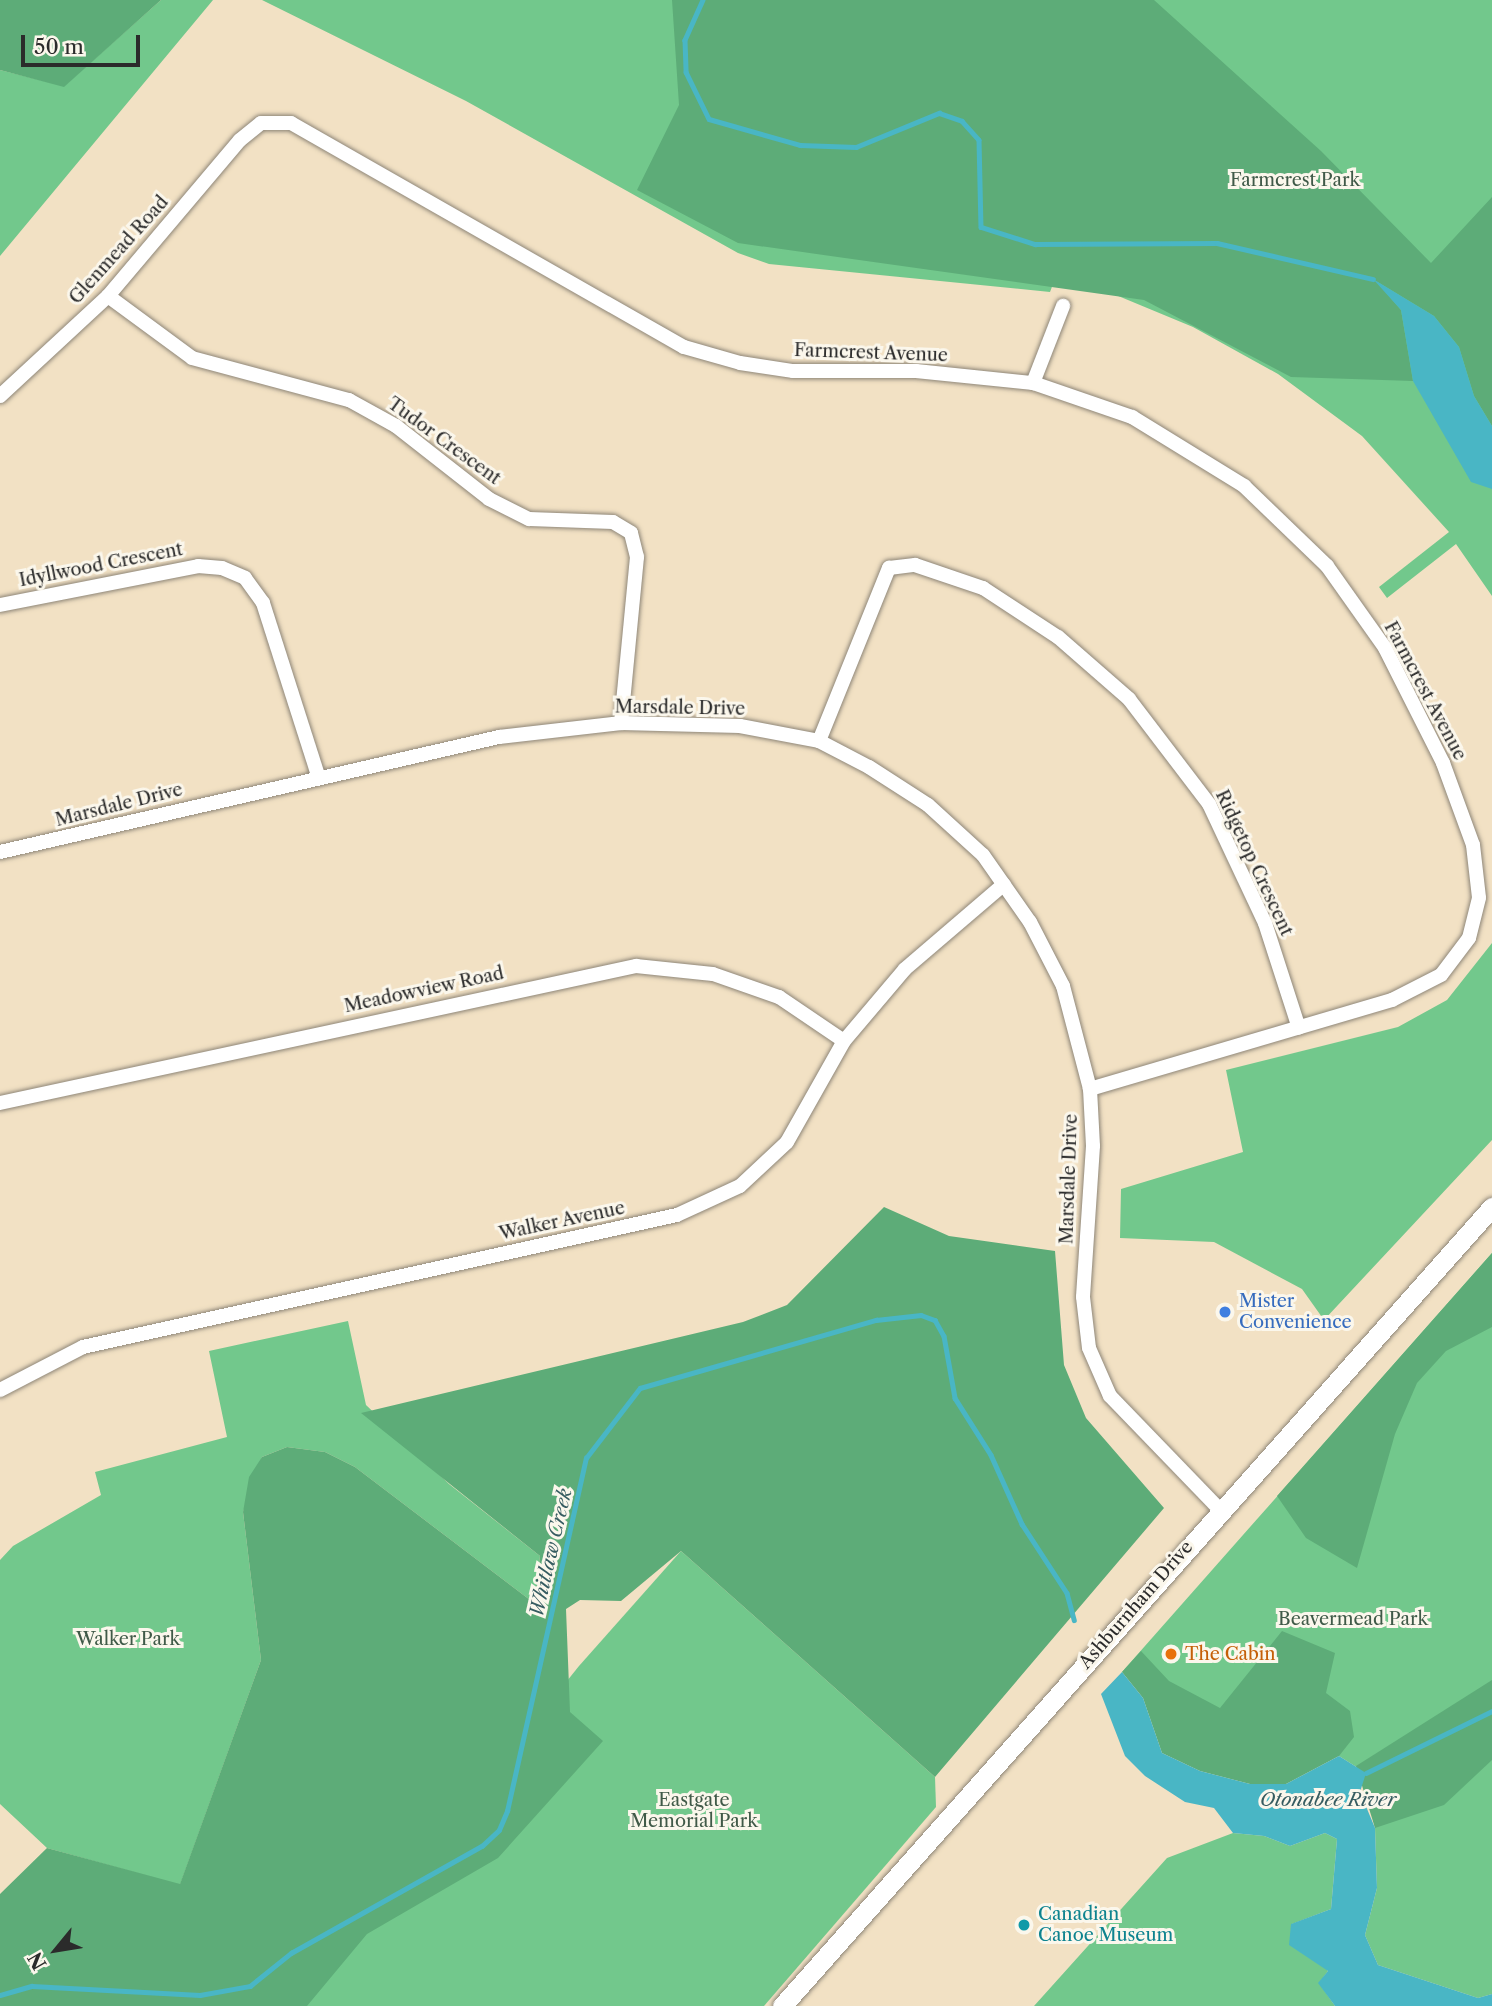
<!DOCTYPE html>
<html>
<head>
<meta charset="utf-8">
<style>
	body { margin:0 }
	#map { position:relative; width:1492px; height:2006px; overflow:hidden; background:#f2e1c4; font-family:"Libre Caslon Text",serif }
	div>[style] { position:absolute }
	.green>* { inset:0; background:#72c88c }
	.forest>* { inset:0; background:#5dac78 }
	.water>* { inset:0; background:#49b6c5 }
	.stream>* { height:4.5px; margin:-2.25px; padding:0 2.25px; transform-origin:2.25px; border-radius:2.25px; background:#49b6c5 }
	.roads { filter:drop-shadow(0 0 2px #8e8678) drop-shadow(0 0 2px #8e8678) }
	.minor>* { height:14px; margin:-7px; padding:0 7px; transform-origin:7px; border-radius:7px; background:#fff }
	.secondary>* { height:19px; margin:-9.5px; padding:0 9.5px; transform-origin:9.5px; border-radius:9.5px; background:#fff }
	.dots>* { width:19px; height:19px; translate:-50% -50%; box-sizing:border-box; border:4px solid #fbf7ec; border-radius:50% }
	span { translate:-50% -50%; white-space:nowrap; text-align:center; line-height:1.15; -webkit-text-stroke:6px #fbf7ec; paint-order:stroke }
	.park-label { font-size:18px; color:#405a48 }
	.street-label { font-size:18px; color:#2b2b2b }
	.shop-label { font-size:18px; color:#366cbe }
	.left { translate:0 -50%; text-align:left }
	.food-label { font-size:18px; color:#c56008 }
	.culture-label { font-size:18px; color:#0d838f }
	.water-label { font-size:19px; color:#365c61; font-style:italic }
	.north { position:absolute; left:21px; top:1915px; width:70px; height:70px; -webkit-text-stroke:5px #fbf7ec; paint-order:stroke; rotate:240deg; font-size:19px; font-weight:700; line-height:28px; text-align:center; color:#2b2b2b }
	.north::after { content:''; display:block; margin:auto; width:24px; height:32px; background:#2b2b2b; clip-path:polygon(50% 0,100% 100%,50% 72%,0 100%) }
	.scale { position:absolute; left:21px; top:35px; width:119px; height:32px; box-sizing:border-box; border:4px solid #2b2b2b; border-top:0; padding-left:9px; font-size:21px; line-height:24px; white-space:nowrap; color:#2b2b2b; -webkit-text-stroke:5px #fbf7ec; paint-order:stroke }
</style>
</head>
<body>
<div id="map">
	<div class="green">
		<div style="clip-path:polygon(161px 0,213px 0,0 256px,0 70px,64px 86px)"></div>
		<div style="clip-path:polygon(262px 0,1492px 0,1492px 596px,1456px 544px,1387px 598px,1379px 587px,1449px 532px,1362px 436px,1278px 374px,1193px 327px,1058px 271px,1050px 292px,769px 264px,738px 253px,466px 101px)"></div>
		<div style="clip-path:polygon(1492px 943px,1492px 1140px,1324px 1320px,1302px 1289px,1214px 1242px,1120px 1238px,1121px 1189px,1243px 1152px,1226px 1070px,1398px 1027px,1447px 1000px)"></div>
		<div style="clip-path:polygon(1492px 1253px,1492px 1994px,1478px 1998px,1378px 1965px,1365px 1935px,1377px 1888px,1375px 1828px,1366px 1773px,1339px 1756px,1122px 1672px)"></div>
		<div style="clip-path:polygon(348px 1321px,366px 1405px,449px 1484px,540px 1556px,534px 1603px,355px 1467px,325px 1452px,287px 1447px,262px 1457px,243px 1512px,261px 1660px,180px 1885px,47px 1848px,0 1804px,0 1560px,13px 1546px,101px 1495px,95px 1472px,227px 1437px,209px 1351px)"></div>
		<div style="clip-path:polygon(681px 1551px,935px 1777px,936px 1807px,764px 2006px,306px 2006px,579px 1666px)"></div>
		<div style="clip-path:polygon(1233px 1833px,1264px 1836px,1290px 1846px,1325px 1833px,1337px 1839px,1331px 1909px,1292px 1924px,1328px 1971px,1319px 1983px,1335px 2006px,1034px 2006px,1167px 1858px)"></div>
	</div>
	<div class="forest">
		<div style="clip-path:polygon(0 0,161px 0,64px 87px,0 70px)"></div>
		<div style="clip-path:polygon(672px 0,1154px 0,1321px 151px,1431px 263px,1492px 197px,1492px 426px,1474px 396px,1459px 347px,1434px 316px,1376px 281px,1401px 310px,1413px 381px,1291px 377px,1144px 300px,738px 243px,637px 190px,679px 105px)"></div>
		<div style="clip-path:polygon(884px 1207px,949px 1236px,1055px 1251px,1064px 1365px,1086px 1418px,1164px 1508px,935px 1777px,681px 1551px,621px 1601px,580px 1600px,566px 1609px,570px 1712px,603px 1741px,498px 1858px,367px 1934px,307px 2006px,0 2006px,0 1894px,47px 1848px,180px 1884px,261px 1660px,243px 1512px,249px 1477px,262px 1457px,287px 1447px,325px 1452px,355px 1467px,534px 1603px,540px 1556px,361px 1413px,743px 1322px,787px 1305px)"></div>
		<div style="clip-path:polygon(1492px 1253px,1492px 1327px,1446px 1351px,1417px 1383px,1395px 1434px,1357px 1568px,1306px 1538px,1277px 1496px)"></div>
		<div style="clip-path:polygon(1282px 1631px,1335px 1653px,1326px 1693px,1350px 1711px,1354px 1737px,1339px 1756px,1286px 1784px,1250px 1784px,1200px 1771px,1162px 1753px,1143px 1698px,1122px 1672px,1141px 1651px,1169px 1681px,1220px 1708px)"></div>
		<div style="clip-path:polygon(1492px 1680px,1492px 1760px,1444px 1805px,1375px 1828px,1356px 1766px)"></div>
	</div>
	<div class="water">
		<div style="clip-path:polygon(1373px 279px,1434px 316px,1459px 347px,1474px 396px,1492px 426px,1492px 489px,1471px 482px,1413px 381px,1401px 310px)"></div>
		<div style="clip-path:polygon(1122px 1672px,1143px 1698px,1162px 1753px,1200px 1771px,1250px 1784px,1286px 1784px,1339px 1756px,1366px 1773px,1360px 1792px,1375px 1828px,1377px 1888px,1365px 1935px,1378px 1965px,1478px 1998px,1492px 1994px,1492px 2006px,1335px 2006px,1318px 1983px,1328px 1971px,1289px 1945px,1291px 1924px,1331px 1909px,1337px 1839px,1325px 1833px,1290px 1846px,1264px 1836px,1233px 1833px,1214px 1808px,1185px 1802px,1145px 1776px,1125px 1756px,1101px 1694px)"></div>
	</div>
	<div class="stream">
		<div style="left:703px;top:0;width:44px;rotate:114.2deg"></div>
		<div style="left:685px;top:40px;width:32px;rotate:88deg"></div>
		<div style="left:686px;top:72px;width:52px;rotate:63.9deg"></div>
		<div style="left:709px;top:119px;width:95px;rotate:15.9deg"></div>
		<div style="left:800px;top:145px;width:56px;rotate:2deg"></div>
		<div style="left:856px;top:147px;width:90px;rotate:-22.3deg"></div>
		<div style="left:939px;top:113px;width:24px;rotate:19deg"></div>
		<div style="left:962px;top:121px;width:25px;rotate:48deg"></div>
		<div style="left:979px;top:140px;width:87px;rotate:88.7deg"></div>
		<div style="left:981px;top:227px;width:57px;rotate:17.5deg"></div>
		<div style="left:1035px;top:244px;width:182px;rotate:-0.3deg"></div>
		<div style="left:1217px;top:243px;width:160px;rotate:13deg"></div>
		<div style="left:1366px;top:1773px;width:140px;rotate:-26.2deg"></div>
		<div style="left:0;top:1995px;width:33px;rotate:-16deg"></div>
		<div style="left:32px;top:1986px;width:168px;rotate:3.1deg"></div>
		<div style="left:200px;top:1995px;width:51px;rotate:-10.2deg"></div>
		<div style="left:250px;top:1986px;width:53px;rotate:-38.8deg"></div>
		<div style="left:291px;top:1953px;width:219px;rotate:-29.3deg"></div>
		<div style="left:482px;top:1846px;width:23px;rotate:-43deg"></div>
		<div style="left:499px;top:1830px;width:21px;rotate:-67deg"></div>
		<div style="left:507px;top:1811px;width:362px;rotate:-77.4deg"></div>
		<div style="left:586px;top:1458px;width:88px;rotate:-52.4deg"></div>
		<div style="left:640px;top:1388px;width:246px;rotate:-16.1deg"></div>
		<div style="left:876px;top:1320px;width:45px;rotate:-6.3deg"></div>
		<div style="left:921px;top:1315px;width:15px;rotate:20deg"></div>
		<div style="left:935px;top:1320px;width:18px;rotate:61deg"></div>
		<div style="left:944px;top:1336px;width:63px;rotate:79.9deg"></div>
		<div style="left:955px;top:1398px;width:67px;rotate:57.7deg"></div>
		<div style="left:991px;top:1455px;width:76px;rotate:65.8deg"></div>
		<div style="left:1022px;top:1524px;width:82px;rotate:56.9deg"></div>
		<div style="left:1067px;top:1593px;width:28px;rotate:75deg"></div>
	</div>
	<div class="roads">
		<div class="minor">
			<div style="left:108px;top:296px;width:104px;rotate:36.4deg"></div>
			<div style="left:192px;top:358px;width:163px;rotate:15deg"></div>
			<div style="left:349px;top:400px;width:54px;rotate:29deg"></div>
			<div style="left:396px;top:426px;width:118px;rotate:38.1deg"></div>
			<div style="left:489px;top:499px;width:45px;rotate:26.6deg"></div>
			<div style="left:529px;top:519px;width:84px;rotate:2deg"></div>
			<div style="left:613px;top:522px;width:21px;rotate:31deg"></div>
			<div style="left:631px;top:533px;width:25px;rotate:76deg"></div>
			<div style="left:637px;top:557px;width:167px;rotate:95.5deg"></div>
			<div style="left:1033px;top:383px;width:83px;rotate:-68.7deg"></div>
			<div style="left:0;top:396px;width:147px;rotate:-42.8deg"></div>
			<div style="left:108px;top:296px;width:204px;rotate:-49.8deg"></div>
			<div style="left:240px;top:140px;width:27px;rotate:-39deg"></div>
			<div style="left:261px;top:123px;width:30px"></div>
			<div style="left:291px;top:123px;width:452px;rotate:29.7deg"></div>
			<div style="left:684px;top:347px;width:58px;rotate:15.9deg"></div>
			<div style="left:740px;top:363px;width:54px;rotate:8.6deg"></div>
			<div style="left:793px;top:371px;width:123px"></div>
			<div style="left:916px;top:371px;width:118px;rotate:5.9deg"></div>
			<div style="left:1033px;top:383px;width:105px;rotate:19deg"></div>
			<div style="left:1132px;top:417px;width:132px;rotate:31.6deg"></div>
			<div style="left:1244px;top:486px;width:115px;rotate:43.9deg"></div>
			<div style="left:1327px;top:566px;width:100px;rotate:54.7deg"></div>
			<div style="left:1385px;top:648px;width:129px;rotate:63.2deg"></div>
			<div style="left:1443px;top:763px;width:87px;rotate:69.9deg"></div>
			<div style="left:1473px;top:845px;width:53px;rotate:83.5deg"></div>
			<div style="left:1479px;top:898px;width:41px;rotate:104deg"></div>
			<div style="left:1469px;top:938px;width:46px;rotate:127.1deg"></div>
			<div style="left:1441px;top:975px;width:55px;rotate:153deg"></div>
			<div style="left:1392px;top:1000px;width:315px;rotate:163.6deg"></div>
			<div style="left:0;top:605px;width:202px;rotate:-11.1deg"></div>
			<div style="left:198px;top:566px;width:24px;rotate:5deg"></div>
			<div style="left:222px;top:568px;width:25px;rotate:23deg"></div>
			<div style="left:245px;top:578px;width:31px;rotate:54deg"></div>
			<div style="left:263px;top:603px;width:184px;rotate:72.3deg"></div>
			<div style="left:819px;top:741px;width:187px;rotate:-68deg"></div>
			<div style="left:889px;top:568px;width:26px;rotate:-7deg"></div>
			<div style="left:915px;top:565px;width:72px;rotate:18.7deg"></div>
			<div style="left:983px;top:588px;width:90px;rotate:33.2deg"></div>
			<div style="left:1058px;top:637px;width:94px;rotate:41.1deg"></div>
			<div style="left:1129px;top:699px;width:132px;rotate:52.7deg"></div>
			<div style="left:1209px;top:804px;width:132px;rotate:64.8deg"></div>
			<div style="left:1265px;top:923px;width:110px;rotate:72.1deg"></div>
			<div style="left:0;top:852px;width:512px;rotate:-12.98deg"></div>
			<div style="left:499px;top:737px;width:123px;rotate:-6.5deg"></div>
			<div style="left:621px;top:723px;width:119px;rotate:1.4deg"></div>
			<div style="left:740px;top:726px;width:80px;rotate:10.8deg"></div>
			<div style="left:819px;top:741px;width:56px;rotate:27.5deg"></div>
			<div style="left:869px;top:767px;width:70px;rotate:32.8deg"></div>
			<div style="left:928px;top:805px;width:74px;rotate:42.3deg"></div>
			<div style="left:983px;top:855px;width:82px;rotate:55deg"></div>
			<div style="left:1030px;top:922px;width:72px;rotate:62.7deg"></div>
			<div style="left:1063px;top:986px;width:106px;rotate:75.3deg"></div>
			<div style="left:1090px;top:1089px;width:57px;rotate:87deg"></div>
			<div style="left:1093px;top:1146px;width:151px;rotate:93.8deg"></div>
			<div style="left:1083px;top:1297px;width:51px;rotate:83.3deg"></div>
			<div style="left:1089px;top:1348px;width:52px;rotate:66.4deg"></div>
			<div style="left:1110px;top:1396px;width:158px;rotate:46deg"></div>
			<div style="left:0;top:1103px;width:651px;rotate:-12.16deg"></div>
			<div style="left:636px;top:966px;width:77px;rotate:5.9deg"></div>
			<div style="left:713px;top:974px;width:70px;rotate:19.2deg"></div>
			<div style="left:779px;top:997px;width:78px;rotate:34.1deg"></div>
			<div style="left:0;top:1390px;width:93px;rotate:-27.4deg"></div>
			<div style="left:83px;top:1347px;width:608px;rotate:-12.53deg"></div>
			<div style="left:677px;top:1215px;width:69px;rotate:-24.7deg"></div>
			<div style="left:740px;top:1186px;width:64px;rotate:-43.1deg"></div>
			<div style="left:787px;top:1142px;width:116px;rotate:-60.6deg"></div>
			<div style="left:844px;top:1041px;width:94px;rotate:-49.7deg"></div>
			<div style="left:905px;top:969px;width:130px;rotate:-40.6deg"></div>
		</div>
		<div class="secondary">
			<div style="left:782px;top:2006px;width:1069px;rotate:-48.38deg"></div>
		</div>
	</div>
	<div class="dots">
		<div style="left:1225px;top:1312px;background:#3f7fe0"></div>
		<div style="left:1171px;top:1654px;background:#e8710a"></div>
		<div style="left:1024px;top:1925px;background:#0f9aa8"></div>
	</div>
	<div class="park-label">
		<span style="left:1295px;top:180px">Farmcrest Park</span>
		<span style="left:1353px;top:1619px">Beavermead Park</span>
		<span style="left:128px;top:1639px">Walker Park</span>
		<span style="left:694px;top:1811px">Eastgate<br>Memorial Park</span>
	</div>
	<div class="street-label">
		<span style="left:119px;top:250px;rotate:-48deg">Glenmead Road</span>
		<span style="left:871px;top:353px;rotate:2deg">Farmcrest Avenue</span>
		<span style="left:444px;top:441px;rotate:36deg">Tudor Crescent</span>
		<span style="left:101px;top:565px;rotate:-11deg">Idyllwood Crescent</span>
		<span style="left:1425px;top:691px;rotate:62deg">Farmcrest Avenue</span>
		<span style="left:680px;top:708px;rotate:1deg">Marsdale Drive</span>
		<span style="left:119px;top:805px;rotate:-14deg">Marsdale Drive</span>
		<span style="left:1254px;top:863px;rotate:65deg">Ridgetop Crescent</span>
		<span style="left:424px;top:990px;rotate:-12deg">Meadowview Road</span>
		<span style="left:1069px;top:1179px;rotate:-88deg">Marsdale Drive</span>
		<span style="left:562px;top:1221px;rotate:-12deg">Walker Avenue</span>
		<span style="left:1136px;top:1605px;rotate:-49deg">Ashburnham Drive</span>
	</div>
	<div class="shop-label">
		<span class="left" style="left:1239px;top:1312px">Mister<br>Convenience</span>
	</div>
	<div class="food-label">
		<span class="left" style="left:1185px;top:1654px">The Cabin</span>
	</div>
	<div class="culture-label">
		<span class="left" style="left:1038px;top:1925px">Canadian<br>Canoe Museum</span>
	</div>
	<div class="water-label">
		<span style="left:551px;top:1553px;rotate:-77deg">Whitlaw Creek</span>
		<span style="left:1328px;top:1800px">Otonabee River</span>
	</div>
	<div class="north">N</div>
	<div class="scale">50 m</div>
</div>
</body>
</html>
